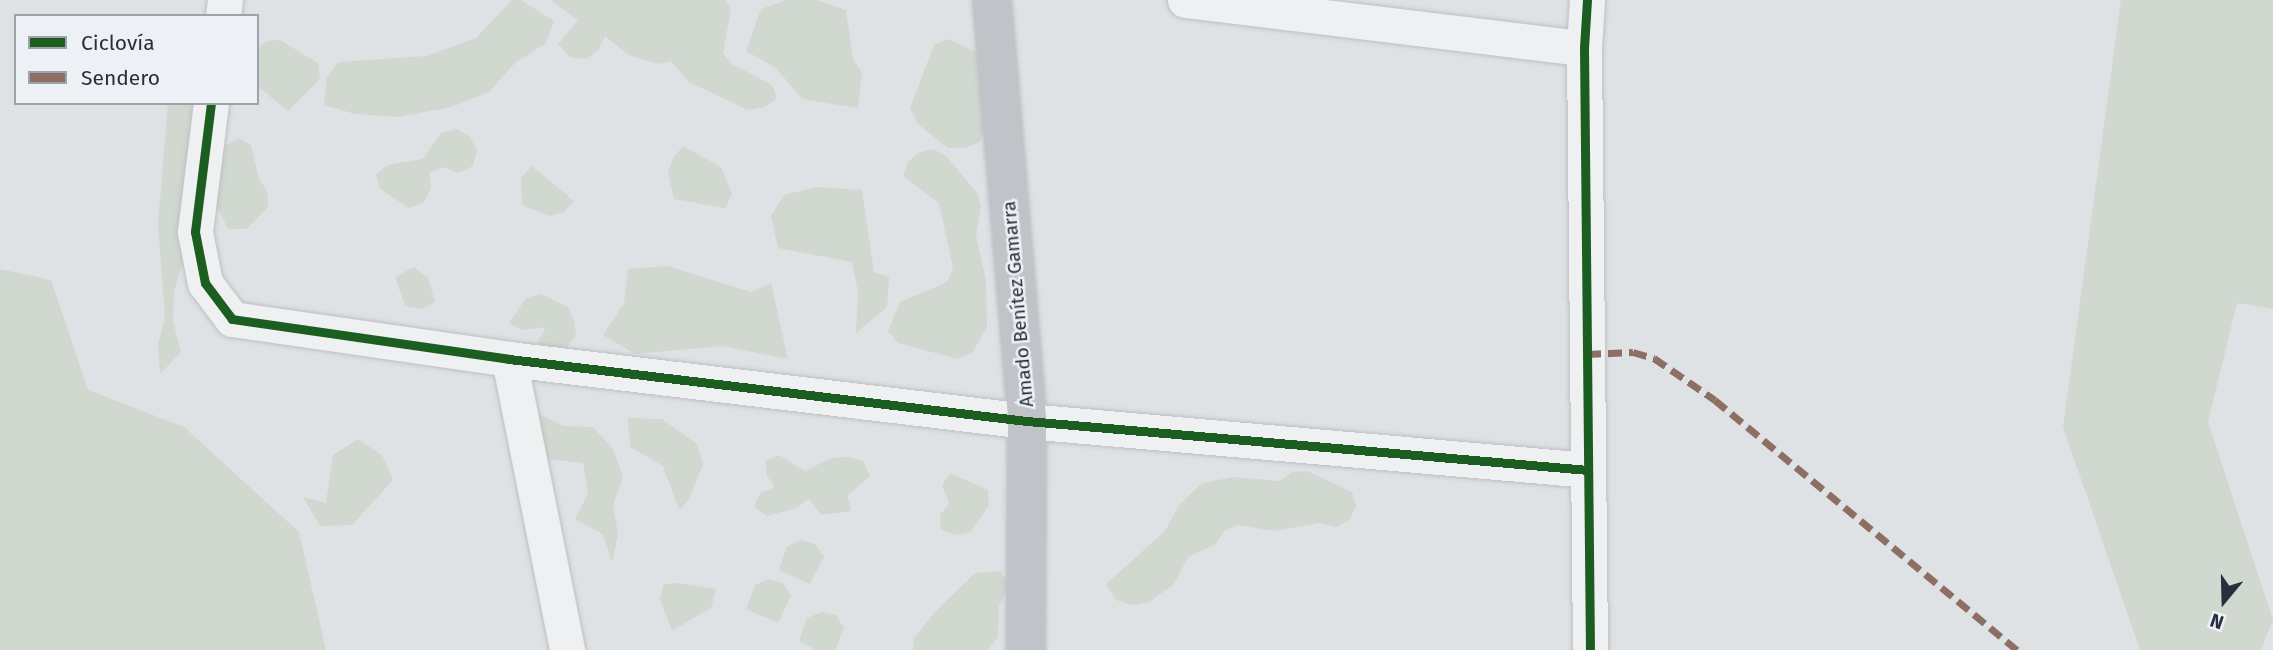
<!DOCTYPE html>
<html>
<head>
<meta charset="utf-8">
<style>
	body { margin:0 }
	#map { position:relative; width:2273px; height:650px; overflow:hidden; background:#dfe2e5; font-family:"Fira Sans",sans-serif }
	div>[style] { position:absolute }
	.green>* { inset:0; background:#d0d8d0 }
	.roads { filter:drop-shadow(0 0 2px #bec0c3) drop-shadow(0 0 2px #bec0c3) }
	.minor>* { height:35px; margin:-17.5px; padding:0 17.5px; transform-origin:17.5px; border-radius:17.5px; background:#eff0f1 }
	.secondary>* { height:38px; margin:-19px; padding:0 19px; transform-origin:19px; border-radius:19px; background:#c0c3c7 }
	.quiet>* { height:7px; margin-top:-3.5px; transform-origin:0; background:repeating-linear-gradient(90deg,#8d6e63 0 14px,transparent 0 21px) }
	.cycleway>* { height:9px; margin:-4.5px; padding:0 4.5px; transform-origin:4.5px; border-radius:4.5px; background:#1b5e20 }
	span { translate:-50% -50%; white-space:nowrap; text-align:center; line-height:1.15; -webkit-text-stroke:5px #edf0f4; paint-order:stroke }
	.street-label { font-size:19px; color:#272e3d }
	.legend { position:absolute; left:14px; top:14px; width:245px; height:91px; box-sizing:border-box; background:#edf0f4; border:2px solid #9ea2ab; margin:0; padding:9px 12px; list-style:none; font-size:21px; color:#272e3d }
	.legend li { display:flex; align-items:center; gap:14px; height:35px }
	.legend b { width:35px; border:2px solid #9ea2ab }
	.north { position:absolute; left:2189px; top:566px; width:70px; height:70px; -webkit-text-stroke:5px #edf0f4; paint-order:stroke; rotate:199deg; font-size:19px; font-weight:700; line-height:28px; text-align:center; color:#272e3d }
	.north::after { content:''; display:block; margin:auto; width:24px; height:32px; background:#272e3d; clip-path:polygon(50% 0,100% 100%,50% 72%,0 100%) }
</style>
</head>
<body>
<div id="map">
	<div class="green">
		<div style="clip-path:polygon(512px 0,521px 0,554px 21px,546px 43px,515px 63px,489px 92px,452px 107px,398px 117px,355px 114px,324px 105px,327px 77px,338px 62px,427px 56px,476px 38px)"></div>
		<div style="clip-path:polygon(550px 0,726px 0,731px 9px,723px 53px,732px 64px,772px 85px,777px 98px,765px 107px,748px 110px,689px 82px,671px 61px,659px 64px,628px 55px,605px 36px,598px 51px,586px 59px,570px 57px,558px 44px,578px 20px)"></div>
		<div style="clip-path:polygon(786px 0,817px 0,846px 10px,853px 59px,862px 73px,858px 108px,802px 99px,776px 68px,746px 51px,761px 9px)"></div>
		<div style="clip-path:polygon(2121px 0,2273px 0,2273px 309px,2237px 303px,2208px 422px,2273px 620px,2261px 650px,2140px 650px,2063px 427px)"></div>
		<div style="clip-path:polygon(948px 39px,977px 52px,983px 69px,985px 128px,980px 142px,965px 148px,948px 148px,918px 124px,910px 108px,934px 45px)"></div>
		<div style="clip-path:polygon(280px 40px,318px 63px,320px 79px,288px 111px,257px 86px,257px 50px,266px 41px)"></div>
		<div style="clip-path:polygon(168px 103px,193px 103px,183px 261px,174px 292px,173px 321px,181px 352px,160px 374px,158px 344px,165px 317px,158px 224px)"></div>
		<div style="clip-path:polygon(457px 129px,470px 137px,477px 150px,473px 166px,458px 173px,443px 167px,429px 173px,431px 188px,424px 202px,409px 208px,380px 189px,376px 174px,387px 165px,423px 159px,441px 133px)"></div>
		<div style="clip-path:polygon(239px 138px,251px 145px,259px 179px,267px 191px,268px 207px,247px 229px,228px 229px,215px 202px,216px 159px,225px 146px)"></div>
		<div style="clip-path:polygon(683px 146px,721px 167px,732px 194px,725px 208px,674px 199px,668px 173px,673px 158px)"></div>
		<div style="clip-path:polygon(934px 149px,947px 157px,977px 193px,981px 206px,976px 236px,986px 280px,987px 327px,972px 353px,958px 359px,898px 343px,888px 331px,900px 302px,947px 282px,953px 268px,939px 203px,903px 176px,908px 162px,918px 153px)"></div>
		<div style="clip-path:polygon(532px 166px,574px 201px,564px 212px,549px 216px,522px 205px,521px 178px)"></div>
		<div style="clip-path:polygon(817px 187px,862px 190px,874px 272px,889px 277px,887px 307px,856px 333px,858px 292px,852px 262px,778px 248px,771px 216px,784px 195px)"></div>
		<div style="clip-path:polygon(668px 266px,751px 292px,771px 283px,788px 359px,722px 346px,635px 354px,603px 335px,624px 303px,628px 269px)"></div>
		<div style="clip-path:polygon(414px 267px,428px 278px,435px 302px,422px 309px,405px 306px,395px 277px)"></div>
		<div style="clip-path:polygon(0 269px,51px 280px,88px 390px,184px 427px,299px 532px,326px 650px,0 650px)"></div>
		<div style="clip-path:polygon(541px 294px,568px 307px,574px 321px,576px 335px,558px 359px,532px 352px,546px 327px,522px 330px,509px 323px,526px 298px)"></div>
		<div style="clip-path:polygon(536px 412px,563px 426px,593px 427px,613px 449px,623px 477px,613px 505px,618px 534px,612px 563px,603px 534px,575px 519px,588px 493px,583px 463px,521px 456px)"></div>
		<div style="clip-path:polygon(628px 418px,662px 419px,697px 444px,703px 464px,688px 501px,679px 510px,663px 466px,630px 447px)"></div>
		<div style="clip-path:polygon(358px 439px,382px 455px,393px 480px,352px 525px,320px 526px,303px 497px,326px 503px,333px 455px)"></div>
		<div style="clip-path:polygon(779px 455px,805px 471px,831px 458px,848px 457px,863px 461px,870px 476px,847px 496px,852px 511px,821px 515px,809px 499px,796px 508px,767px 516px,754px 507px,760px 493px,775px 487px,767px 476px,765px 461px)"></div>
		<div style="clip-path:polygon(1307px 471px,1352px 492px,1356px 506px,1350px 519px,1337px 527px,1319px 523px,1274px 531px,1238px 525px,1224px 531px,1216px 544px,1188px 557px,1174px 584px,1149px 602px,1133px 605px,1116px 600px,1106px 584px,1165px 531px,1179px 505px,1202px 483px,1234px 477px,1280px 481px,1292px 472px)"></div>
		<div style="clip-path:polygon(950px 473px,988px 490px,989px 505px,971px 532px,956px 535px,941px 530px,940px 515px,949px 503px,942px 485px)"></div>
		<div style="clip-path:polygon(801px 540px,815px 544px,824px 557px,810px 584px,779px 570px,787px 546px)"></div>
		<div style="clip-path:polygon(1000px 571px,1010px 584px,999px 606px,998px 637px,988px 650px,913px 650px,914px 638px,935px 612px,975px 573px)"></div>
		<div style="clip-path:polygon(768px 579px,783px 583px,791px 595px,778px 623px,746px 609px,755px 585px)"></div>
		<div style="clip-path:polygon(678px 583px,716px 589px,711px 608px,672px 631px,660px 599px,664px 584px)"></div>
		<div style="clip-path:polygon(822px 612px,836px 615px,844px 628px,835px 650px,816px 650px,799px 641px,807px 618px)"></div>
	</div>
	<div class="roads">
		<div class="minor">
			<div style="left:1185px;top:0;width:402px;rotate:6.9deg"></div>
			<div style="left:1587px;top:0;width:48px;rotate:93.6deg"></div>
			<div style="left:1584px;top:48px;width:602px;rotate:89.43deg"></div>
			<div style="left:223px;top:16px;width:16px;rotate:-83deg"></div>
			<div style="left:211px;top:103px;width:130px;rotate:97.1deg"></div>
			<div style="left:195px;top:232px;width:52px;rotate:78.9deg"></div>
			<div style="left:205px;top:283px;width:45px;rotate:53.1deg"></div>
			<div style="left:232px;top:319px;width:280px;rotate:8.2deg"></div>
			<div style="left:509px;top:359px;width:522px;rotate:6.83deg"></div>
			<div style="left:1027px;top:421px;width:563px;rotate:4.99deg"></div>
			<div style="left:509px;top:359px;width:297px;rotate:78.7deg"></div>
		</div>
		<div class="secondary">
			<div style="left:992px;top:0;width:422px;rotate:85.2deg"></div>
			<div style="left:1027px;top:421px;width:229px;rotate:90.3deg"></div>
		</div>
	</div>
	<div class="quiet">
		<div style="left:1587px;top:354px;width:46px;rotate:-2.5deg"></div>
		<div style="left:1633px;top:352px;width:22px;rotate:16deg"></div>
		<div style="left:1654px;top:358px;width:74px;rotate:34.5deg"></div>
		<div style="left:1715px;top:400px;width:392px;rotate:39.6deg"></div>
	</div>
	<div class="cycleway">
		<div style="left:1587px;top:0;width:48px;rotate:93.6deg"></div>
		<div style="left:1584px;top:48px;width:602px;rotate:89.43deg"></div>
		<div style="left:211px;top:103px;width:130px;rotate:97.1deg"></div>
		<div style="left:195px;top:232px;width:52px;rotate:78.9deg"></div>
		<div style="left:205px;top:283px;width:45px;rotate:53.1deg"></div>
		<div style="left:232px;top:319px;width:280px;rotate:8.2deg"></div>
		<div style="left:509px;top:359px;width:522px;rotate:6.83deg"></div>
		<div style="left:1027px;top:421px;width:563px;rotate:4.99deg"></div>
	</div>
	<div class="street-label">
		<span style="left:1018px;top:304px;rotate:-95deg">Amado Benítez Gamarra</span>
	</div>
	<ul class="legend">
	<li><b style="height:9px;background:#1b5e20"></b>Ciclovía</li>
	<li><b style="height:9px;background:#8d6e63"></b>Sendero</li>
	</ul>
	<div class="north">N</div>
</div>
</body>
</html>
